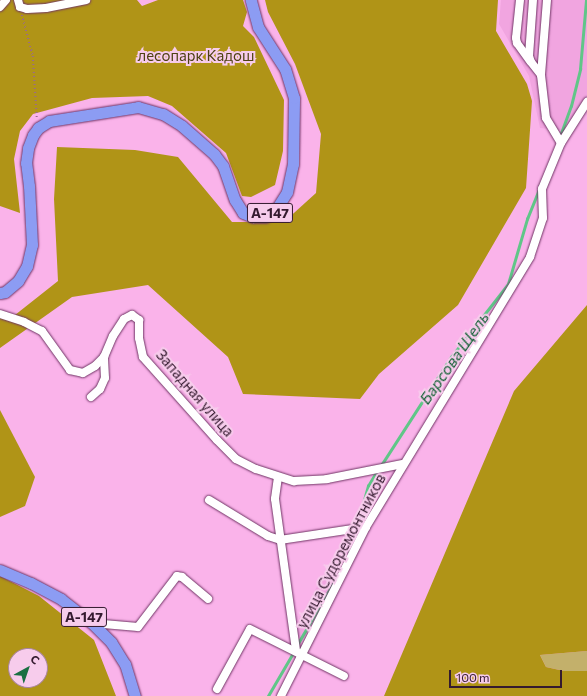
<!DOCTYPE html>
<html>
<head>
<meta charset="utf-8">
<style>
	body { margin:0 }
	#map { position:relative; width:587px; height:696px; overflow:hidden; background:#fab3ea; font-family:Commissioner,sans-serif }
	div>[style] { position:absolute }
	.built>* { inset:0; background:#f1a5e0 }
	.green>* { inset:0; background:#c3b06b }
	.forest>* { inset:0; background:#b09417 }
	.stream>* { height:2.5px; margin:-1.25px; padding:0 1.25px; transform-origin:1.25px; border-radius:1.25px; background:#60c688 }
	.path>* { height:1.5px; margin-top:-0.75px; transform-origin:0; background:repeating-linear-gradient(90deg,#9a698f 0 1px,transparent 0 4px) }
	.roads { filter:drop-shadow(0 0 1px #703465) drop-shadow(0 0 1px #703465) }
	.minor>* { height:8px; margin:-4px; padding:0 4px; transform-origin:4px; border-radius:4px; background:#fff }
	.highway>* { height:11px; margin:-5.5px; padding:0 5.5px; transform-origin:5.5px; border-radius:5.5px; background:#8c9cf3 }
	span { translate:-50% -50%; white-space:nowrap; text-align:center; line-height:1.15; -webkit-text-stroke:4px #f7ccec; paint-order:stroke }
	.shield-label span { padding:1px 3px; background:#f7ccec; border:1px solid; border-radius:3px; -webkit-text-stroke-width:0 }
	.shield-label { font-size:14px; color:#341a2f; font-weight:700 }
	.park-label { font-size:15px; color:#4d4113 }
	.street-label { font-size:15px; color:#341a2f }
	.water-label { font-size:16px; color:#19633a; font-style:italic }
	.north { position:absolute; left:8px; top:648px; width:40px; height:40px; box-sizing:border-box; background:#f7ccec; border:1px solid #a985a0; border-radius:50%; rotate:40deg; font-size:11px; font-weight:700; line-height:16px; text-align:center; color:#341a2f }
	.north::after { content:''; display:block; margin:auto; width:14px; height:18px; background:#1a6f42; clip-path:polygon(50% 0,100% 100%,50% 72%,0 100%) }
	.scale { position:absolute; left:449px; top:670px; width:113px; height:18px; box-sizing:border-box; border:2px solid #341a2f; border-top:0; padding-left:5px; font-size:12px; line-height:14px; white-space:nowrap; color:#341a2f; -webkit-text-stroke:3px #f7ccec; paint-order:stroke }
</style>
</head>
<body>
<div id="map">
	<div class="built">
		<div style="clip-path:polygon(501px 0,587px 0,587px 97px,570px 131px,540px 128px,529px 76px,499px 24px)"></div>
		<div style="clip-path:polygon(325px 572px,334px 577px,301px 639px,295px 636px,296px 625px)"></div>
	</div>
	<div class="green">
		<div style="clip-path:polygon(587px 651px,587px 671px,564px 671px,546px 667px,540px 655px)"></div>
	</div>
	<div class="forest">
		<div style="clip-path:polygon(0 0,137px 0,142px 6px,158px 0,243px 0,247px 12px,243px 26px,254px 37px,284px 100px,283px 151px,275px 185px,251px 197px,242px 196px,226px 153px,172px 106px,148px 96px,92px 98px,33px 114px,20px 131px,14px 159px,20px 213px,0 206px)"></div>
		<div style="clip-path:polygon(265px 0,498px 0,496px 31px,527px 84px,532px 101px,526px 188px,458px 305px,379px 374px,360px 399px,243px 394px,228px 357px,148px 285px,72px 297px,0 348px,0 317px,15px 315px,58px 281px,54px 199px,57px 147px,135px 150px,178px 157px,232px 222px,284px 222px,316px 193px,321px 134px,295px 64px,268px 12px)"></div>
		<div style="clip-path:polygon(587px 305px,587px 651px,540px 655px,546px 667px,564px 671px,587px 671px,587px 696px,384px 696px,514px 391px)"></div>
		<div style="clip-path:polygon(0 410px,35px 477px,25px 506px,0 517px)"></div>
		<div style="clip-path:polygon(evenodd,0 576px,39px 596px,94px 640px,116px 696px,0 696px,0 576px,16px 656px,40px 656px,40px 680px,16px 680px,16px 656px)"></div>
	</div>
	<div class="stream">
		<div style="left:560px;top:136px;width:32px;rotate:-70deg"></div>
		<div style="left:571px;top:106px;width:38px;rotate:-76deg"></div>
		<div style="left:580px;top:69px;width:69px;rotate:-85deg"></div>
		<div style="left:380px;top:467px;width:131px;rotate:-57.2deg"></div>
		<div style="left:451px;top:357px;width:93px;rotate:-52deg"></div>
		<div style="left:508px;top:284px;width:68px;rotate:-73.7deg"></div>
		<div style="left:527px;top:219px;width:32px;rotate:-68deg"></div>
		<div style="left:349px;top:553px;width:70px;rotate:-74.2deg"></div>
		<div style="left:368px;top:486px;width:17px;rotate:-59deg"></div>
		<div style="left:297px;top:645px;width:81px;rotate:-59.6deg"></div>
		<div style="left:268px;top:696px;width:50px;rotate:-59.8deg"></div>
	</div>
	<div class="path">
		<div style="left:22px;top:15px;width:42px;rotate:75deg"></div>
		<div style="left:33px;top:56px;width:62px;rotate:86.3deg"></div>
	</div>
	<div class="roads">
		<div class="minor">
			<div style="left:18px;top:0;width:7px;rotate:74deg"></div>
			<div style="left:20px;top:7px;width:7px;rotate:16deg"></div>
			<div style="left:27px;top:9px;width:19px;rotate:-3deg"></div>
			<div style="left:46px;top:8px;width:41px;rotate:-11.3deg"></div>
			<div style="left:520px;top:0;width:38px;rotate:96deg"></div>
			<div style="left:516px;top:38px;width:5px;rotate:79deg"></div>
			<div style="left:517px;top:43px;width:22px;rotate:54deg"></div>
			<div style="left:533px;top:0;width:56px;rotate:94.1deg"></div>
			<div style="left:529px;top:56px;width:6px;rotate:72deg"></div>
			<div style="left:531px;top:62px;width:16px;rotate:52deg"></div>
			<div style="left:547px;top:0;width:75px;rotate:94.6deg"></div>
			<div style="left:541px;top:75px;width:43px;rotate:83.4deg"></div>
			<div style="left:546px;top:118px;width:29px;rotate:59deg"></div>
			<div style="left:0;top:7px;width:9px;rotate:-49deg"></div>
			<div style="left:0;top:314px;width:25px;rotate:18deg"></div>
			<div style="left:24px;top:322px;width:20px;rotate:27deg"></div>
			<div style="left:42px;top:331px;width:48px;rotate:54.3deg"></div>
			<div style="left:70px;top:370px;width:13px;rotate:13deg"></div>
			<div style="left:83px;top:373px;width:14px;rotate:-30deg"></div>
			<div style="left:95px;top:366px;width:13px;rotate:-45deg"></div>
			<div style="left:104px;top:357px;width:23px;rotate:-67deg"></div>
			<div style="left:113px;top:336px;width:20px;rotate:-57deg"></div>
			<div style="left:124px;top:319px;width:9px;rotate:-27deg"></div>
			<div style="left:132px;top:315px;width:9px;rotate:36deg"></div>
			<div style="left:139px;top:320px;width:18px;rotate:90deg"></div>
			<div style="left:139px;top:338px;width:19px;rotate:78deg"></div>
			<div style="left:143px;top:357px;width:111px;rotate:48.3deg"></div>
			<div style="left:217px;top:440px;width:27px;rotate:45deg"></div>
			<div style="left:236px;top:459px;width:22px;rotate:27deg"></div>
			<div style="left:256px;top:469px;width:40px;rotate:18deg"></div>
			<div style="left:294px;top:481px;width:33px;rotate:-3deg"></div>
			<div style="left:327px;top:479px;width:77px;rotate:-11.2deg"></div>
			<div style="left:91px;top:397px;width:12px;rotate:-42deg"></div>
			<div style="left:100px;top:389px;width:12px;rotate:-66deg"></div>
			<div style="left:105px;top:378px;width:21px;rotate:-93deg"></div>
			<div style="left:278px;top:477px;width:22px;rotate:98deg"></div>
			<div style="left:275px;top:499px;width:153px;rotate:82.1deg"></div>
			<div style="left:209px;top:500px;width:69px;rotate:31.4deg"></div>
			<div style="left:268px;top:536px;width:13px;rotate:18deg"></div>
			<div style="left:280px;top:540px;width:87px;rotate:-8.6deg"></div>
			<div style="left:92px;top:623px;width:46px;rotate:5deg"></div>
			<div style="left:138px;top:627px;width:64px;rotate:-52.6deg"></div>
			<div style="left:177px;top:576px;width:5px;rotate:11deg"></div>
			<div style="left:182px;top:577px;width:34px;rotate:40deg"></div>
			<div style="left:217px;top:689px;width:68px;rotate:-61.2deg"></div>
			<div style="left:250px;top:629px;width:105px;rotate:26.6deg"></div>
			<div style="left:281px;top:696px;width:189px;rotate:-63.3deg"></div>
			<div style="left:366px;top:527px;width:316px;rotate:-58.7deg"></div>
			<div style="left:530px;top:257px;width:41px;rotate:-71.6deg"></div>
			<div style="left:543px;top:218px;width:29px;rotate:-92deg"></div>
			<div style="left:542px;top:189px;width:50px;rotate:-67.6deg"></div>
			<div style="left:561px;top:143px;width:49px;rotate:-57.6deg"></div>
		</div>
		<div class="highway">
			<div style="left:0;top:293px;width:5px;rotate:-11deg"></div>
			<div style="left:5px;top:292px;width:17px;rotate:-40deg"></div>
			<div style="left:18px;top:281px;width:17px;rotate:-59deg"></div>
			<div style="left:27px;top:266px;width:22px;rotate:-77deg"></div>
			<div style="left:32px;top:245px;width:59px;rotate:-92.9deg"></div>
			<div style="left:29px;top:186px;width:23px;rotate:-97deg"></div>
			<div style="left:26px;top:163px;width:15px;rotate:-82deg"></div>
			<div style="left:28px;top:148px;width:14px;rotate:-69deg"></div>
			<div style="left:33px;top:135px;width:9px;rotate:-54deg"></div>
			<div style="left:38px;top:128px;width:13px;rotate:-32deg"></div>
			<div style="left:49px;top:121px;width:90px;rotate:-8.9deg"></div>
			<div style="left:138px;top:107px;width:26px;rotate:16deg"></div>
			<div style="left:163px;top:114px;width:22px;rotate:32deg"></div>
			<div style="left:182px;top:126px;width:43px;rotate:41.2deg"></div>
			<div style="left:214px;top:154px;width:15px;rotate:53deg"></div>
			<div style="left:223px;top:166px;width:36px;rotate:71deg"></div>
			<div style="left:235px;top:200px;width:15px;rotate:58deg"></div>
			<div style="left:243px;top:213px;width:11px;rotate:22deg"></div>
			<div style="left:253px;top:217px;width:12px"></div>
			<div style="left:265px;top:217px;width:15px;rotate:-37deg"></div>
			<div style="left:277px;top:208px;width:19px;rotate:-58deg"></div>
			<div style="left:287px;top:192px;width:29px;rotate:-78deg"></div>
			<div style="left:293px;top:164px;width:66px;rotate:-89.1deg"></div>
			<div style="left:294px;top:98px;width:30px;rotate:-107deg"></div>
			<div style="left:285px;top:69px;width:50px;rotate:-122.7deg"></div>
			<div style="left:258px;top:27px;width:28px;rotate:-105deg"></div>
			<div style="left:0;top:570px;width:34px;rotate:23deg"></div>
			<div style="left:31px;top:583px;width:34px;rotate:28deg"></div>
			<div style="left:61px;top:599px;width:39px;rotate:38deg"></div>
			<div style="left:92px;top:623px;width:27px;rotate:45deg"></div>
			<div style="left:111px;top:642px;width:26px;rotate:58deg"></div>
			<div style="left:125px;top:664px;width:34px;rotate:73deg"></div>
		</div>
	</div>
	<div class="shield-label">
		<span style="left:270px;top:213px">А-147</span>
		<span style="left:84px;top:617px">А-147</span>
	</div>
	<div class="park-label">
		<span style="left:196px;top:56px">лесопарк Кадош</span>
	</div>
	<div class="street-label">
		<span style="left:195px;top:393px;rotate:49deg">Западная улица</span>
		<span style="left:341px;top:551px;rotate:-62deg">улица Судоремонтников</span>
	</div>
	<div class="water-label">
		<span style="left:454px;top:358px;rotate:-55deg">Барсова Щель</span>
	</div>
	<div class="north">С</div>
	<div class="scale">100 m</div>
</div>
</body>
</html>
